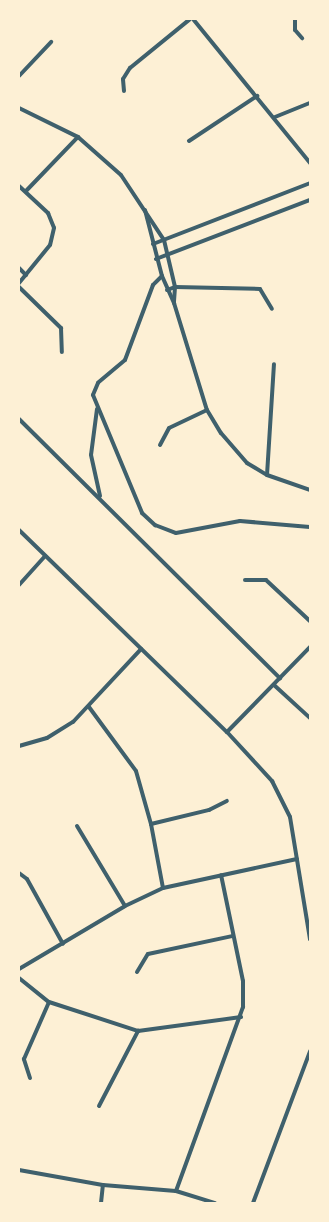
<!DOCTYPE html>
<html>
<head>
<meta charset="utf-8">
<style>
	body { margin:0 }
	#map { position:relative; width:329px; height:1222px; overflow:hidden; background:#fdf0d5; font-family:Lato,sans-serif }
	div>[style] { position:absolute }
	.minor>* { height:4px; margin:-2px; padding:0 2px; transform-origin:2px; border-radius:2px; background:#3f606c }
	span { translate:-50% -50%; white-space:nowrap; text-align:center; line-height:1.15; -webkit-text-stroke:4px #fdf0d5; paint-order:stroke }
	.frame { position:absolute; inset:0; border:20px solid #fdf0d5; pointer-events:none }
</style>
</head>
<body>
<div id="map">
	<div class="minor">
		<div style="left:193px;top:19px;width:186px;rotate:50.9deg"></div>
		<div style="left:295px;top:19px;width:11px;rotate:90deg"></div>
		<div style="left:295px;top:30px;width:11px;rotate:49deg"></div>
		<div style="left:19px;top:76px;width:47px;rotate:-46.7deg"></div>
		<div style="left:124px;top:91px;width:12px;rotate:-95deg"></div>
		<div style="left:123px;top:79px;width:13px;rotate:-58deg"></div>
		<div style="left:130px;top:68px;width:77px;rotate:-39.2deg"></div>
		<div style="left:19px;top:108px;width:66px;rotate:26.2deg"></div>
		<div style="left:78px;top:137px;width:57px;rotate:41.5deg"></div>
		<div style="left:121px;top:175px;width:78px;rotate:56.5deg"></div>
		<div style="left:164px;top:240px;width:48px;rotate:76.8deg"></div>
		<div style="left:175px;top:287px;width:15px;rotate:94deg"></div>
		<div style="left:275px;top:117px;width:38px;rotate:-22deg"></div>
		<div style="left:189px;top:141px;width:82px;rotate:-33.5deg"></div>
		<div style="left:19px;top:186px;width:40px;rotate:43deg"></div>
		<div style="left:48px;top:213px;width:16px;rotate:68deg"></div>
		<div style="left:54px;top:228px;width:17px;rotate:103deg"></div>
		<div style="left:50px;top:245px;width:49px;rotate:129.2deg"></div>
		<div style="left:26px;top:191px;width:75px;rotate:-46.1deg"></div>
		<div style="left:145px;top:210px;width:68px;rotate:75.6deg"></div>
		<div style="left:162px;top:276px;width:30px;rotate:66deg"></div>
		<div style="left:174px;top:303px;width:112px;rotate:72.9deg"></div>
		<div style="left:207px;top:410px;width:27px;rotate:59deg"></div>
		<div style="left:221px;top:433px;width:40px;rotate:49deg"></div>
		<div style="left:247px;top:463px;width:23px;rotate:31deg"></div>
		<div style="left:267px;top:475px;width:46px;rotate:19.2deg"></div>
		<div style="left:153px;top:244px;width:168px;rotate:-21.2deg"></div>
		<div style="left:156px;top:259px;width:165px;rotate:-21deg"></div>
		<div style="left:19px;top:268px;width:10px;rotate:45deg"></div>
		<div style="left:162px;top:276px;width:13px;rotate:135deg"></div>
		<div style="left:153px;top:285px;width:80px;rotate:110.5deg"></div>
		<div style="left:125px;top:360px;width:35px;rotate:140deg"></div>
		<div style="left:98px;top:383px;width:13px;rotate:113deg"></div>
		<div style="left:93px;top:395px;width:128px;rotate:67.4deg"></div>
		<div style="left:142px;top:513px;width:18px;rotate:43deg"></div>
		<div style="left:155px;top:525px;width:22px;rotate:21deg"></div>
		<div style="left:176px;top:533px;width:65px;rotate:-10.6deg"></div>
		<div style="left:240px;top:521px;width:70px;rotate:4.9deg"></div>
		<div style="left:19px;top:287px;width:59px;rotate:44.3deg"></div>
		<div style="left:61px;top:328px;width:24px;rotate:88deg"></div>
		<div style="left:167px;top:290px;width:9px;rotate:-21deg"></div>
		<div style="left:175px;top:287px;width:85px;rotate:1.3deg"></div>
		<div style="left:260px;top:289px;width:23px;rotate:59deg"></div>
		<div style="left:97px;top:409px;width:46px;rotate:97.4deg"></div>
		<div style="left:91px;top:455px;width:42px;rotate:77.6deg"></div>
		<div style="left:19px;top:419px;width:368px;rotate:44.8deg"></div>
		<div style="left:160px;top:445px;width:19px;rotate:-62deg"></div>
		<div style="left:169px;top:428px;width:42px;rotate:-25.3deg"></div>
		<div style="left:267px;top:475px;width:111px;rotate:-86.4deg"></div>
		<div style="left:19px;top:530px;width:290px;rotate:44.2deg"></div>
		<div style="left:227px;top:732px;width:67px;rotate:47.4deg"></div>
		<div style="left:272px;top:781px;width:40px;rotate:63.4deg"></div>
		<div style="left:290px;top:817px;width:124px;rotate:80.7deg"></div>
		<div style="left:245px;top:580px;width:21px"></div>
		<div style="left:266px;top:580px;width:60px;rotate:43deg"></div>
		<div style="left:19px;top:585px;width:39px;rotate:-48deg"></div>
		<div style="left:274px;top:685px;width:49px;rotate:42.5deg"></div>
		<div style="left:89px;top:707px;width:79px;rotate:53.7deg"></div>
		<div style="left:136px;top:771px;width:55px;rotate:74.2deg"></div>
		<div style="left:151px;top:824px;width:65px;rotate:79.4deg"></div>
		<div style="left:227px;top:732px;width:119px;rotate:-45.7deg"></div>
		<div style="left:19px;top:746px;width:29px;rotate:-16deg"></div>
		<div style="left:47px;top:738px;width:31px;rotate:-32deg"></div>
		<div style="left:73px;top:722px;width:100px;rotate:-47deg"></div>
		<div style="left:151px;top:824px;width:60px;rotate:-13.6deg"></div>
		<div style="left:209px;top:810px;width:20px;rotate:-27deg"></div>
		<div style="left:77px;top:826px;width:93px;rotate:59deg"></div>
		<div style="left:19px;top:873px;width:10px;rotate:37deg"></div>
		<div style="left:27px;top:879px;width:74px;rotate:61deg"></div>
		<div style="left:19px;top:969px;width:123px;rotate:-30.7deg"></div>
		<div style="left:125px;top:906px;width:42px;rotate:-25.3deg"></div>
		<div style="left:163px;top:888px;width:137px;rotate:-12.2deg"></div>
		<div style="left:137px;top:972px;width:21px;rotate:-59deg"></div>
		<div style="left:148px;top:954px;width:87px;rotate:-12deg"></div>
		<div style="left:19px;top:978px;width:38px;rotate:39deg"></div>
		<div style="left:49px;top:1002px;width:94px;rotate:18deg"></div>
		<div style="left:138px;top:1031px;width:104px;rotate:-7.7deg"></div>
		<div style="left:30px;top:1078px;width:20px;rotate:-108deg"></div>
		<div style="left:24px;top:1059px;width:62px;rotate:-66.3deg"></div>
		<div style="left:99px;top:1106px;width:85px;rotate:-62.5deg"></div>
		<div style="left:19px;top:1170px;width:85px;rotate:10.1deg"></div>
		<div style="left:103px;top:1185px;width:73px;rotate:4.7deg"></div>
		<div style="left:176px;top:1191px;width:41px;rotate:17.1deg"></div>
		<div style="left:176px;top:1191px;width:196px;rotate:-70deg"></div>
		<div style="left:243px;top:1007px;width:26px;rotate:-90deg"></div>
		<div style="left:243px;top:981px;width:108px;rotate:-101.7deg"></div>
		<div style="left:101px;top:1203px;width:18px;rotate:-84deg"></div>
		<div style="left:253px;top:1203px;width:162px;rotate:-69.4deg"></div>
	</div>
	<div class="frame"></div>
</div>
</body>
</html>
